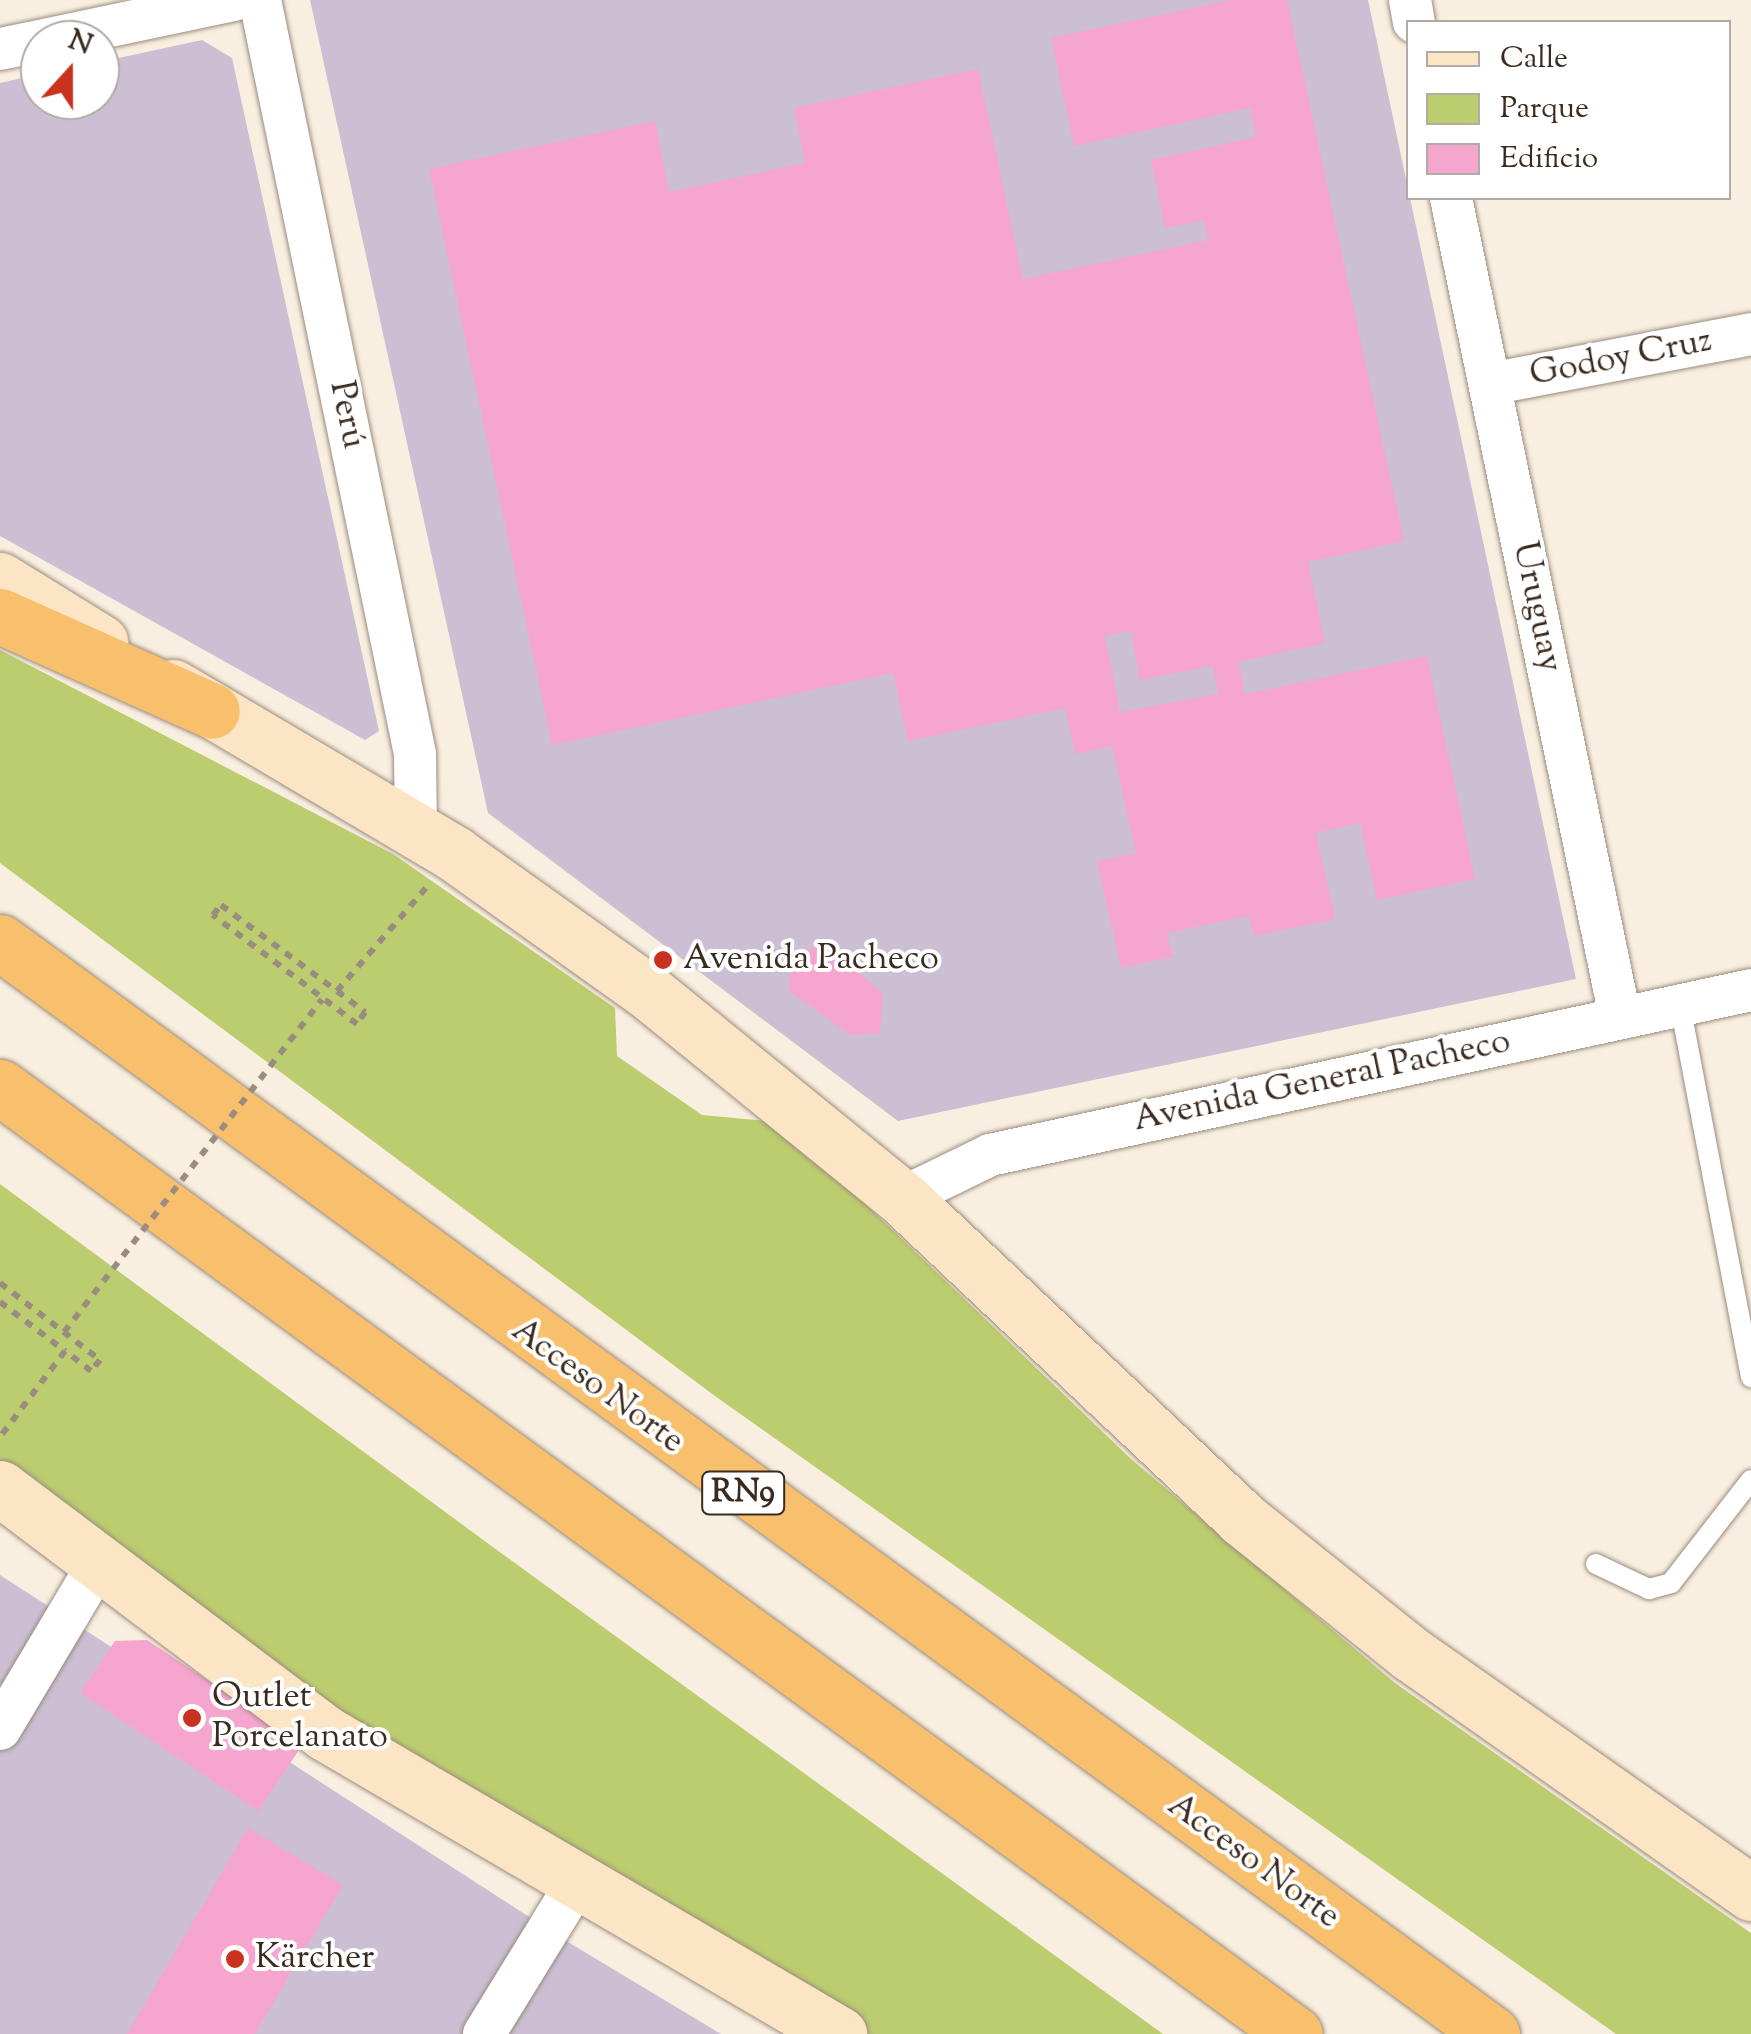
<!DOCTYPE html>
<html>
<head>
<meta charset="utf-8">
<style>
	body { margin:0 }
	#map { position:relative; width:1751px; height:2034px; overflow:hidden; background:#f9efe0; font-family:"Sorts Mill Goudy",serif }
	div>[style] { position:absolute }
	.industrial>* { inset:0; background:#ccbfd4 }
	.green>* { inset:0; background:#bccd6f }
	.building>* { inset:0; background:#f5a5ce }
	.path>* { height:6px; margin-top:-3px; transform-origin:0; background:repeating-linear-gradient(90deg,#9a8c7f 0 8px,transparent 0 16px) }
	.roads { filter:drop-shadow(0 0 2px #9a8c7f) drop-shadow(0 0 2px #9a8c7f) }
	.lane>* { height:20px; margin:-10px; padding:0 10px; transform-origin:10px; border-radius:10px; background:#fff }
	.street>* { height:42px; margin:-21px; padding:0 21px; transform-origin:21px; border-radius:21px; background:#fff }
	.secondary>* { height:55px; margin:-27.5px; padding:0 27.5px; transform-origin:27.5px; border-radius:27.5px; background:#fce5c4 }
	.highway>* { height:55px; margin:-27.5px; padding:0 27.5px; transform-origin:27.5px; border-radius:27.5px; background:#f8bf6c }
	.path-bridge>* { height:6px; margin-top:-3px; transform-origin:0; background:repeating-linear-gradient(90deg,#9a8c7f 0 8px,transparent 0 16px) }
	.dots>* { width:28px; height:28px; translate:-50% -50%; box-sizing:border-box; border:5px solid #fff; border-radius:50% }
	span { translate:-50% -50%; white-space:nowrap; text-align:center; line-height:1.15; -webkit-text-stroke:8px #fff; paint-order:stroke }
	.shield-label span { padding:2px 8px; background:#fff; border:2px solid; border-radius:8px; -webkit-text-stroke-width:0 }
	.shield-label { font-size:32px; color:#3b2a1e; font-weight:700 }
	.street-label { font-size:35px; color:#3b2a1e }
	.poi-label { font-size:35px; color:#3b2a1e }
	.left { translate:0 -50%; text-align:left }
	.legend { position:absolute; left:1406px; top:20px; width:325px; height:180px; box-sizing:border-box; background:#fff; border:2px solid #b1aaa5; margin:0; padding:12px 18px; list-style:none; font-size:30px; color:#3b2a1e }
	.legend li { display:flex; align-items:center; gap:20px; height:50px }
	.legend b { width:50px; border:2px solid #b1aaa5 }
	.north { position:absolute; left:20px; top:20px; width:100px; height:100px; box-sizing:border-box; background:#fff; border:2px solid #b1aaa5; border-radius:50%; rotate:21deg; font-size:28px; font-weight:700; line-height:40px; text-align:center; color:#3b2a1e }
	.north::after { content:''; display:block; margin:auto; width:35px; height:45px; background:#c8321e; clip-path:polygon(50% 0,100% 100%,50% 72%,0 100%) }
</style>
</head>
<body>
<div id="map">
	<div class="industrial">
		<div style="clip-path:polygon(310px 0,1368px 0,1576px 979px,898px 1121px,488px 813px)"></div>
		<div style="clip-path:polygon(202px 40px,232px 58px,379px 731px,365px 740px,0 536px,0 83px,40px 74px,40px 100px,100px 100px,100px 62px)"></div>
		<div style="clip-path:polygon(0 1575px,568px 1942px,721px 2034px,0 2034px)"></div>
	</div>
	<div class="green">
		<div style="clip-path:polygon(0 650px,393px 854px,615px 1008px,617px 1056px,702px 1115px,766px 1121px,857px 1196px,1131px 1459px,1395px 1683px,1751px 1933px,1751px 2034px,1616px 2034px,715px 1396px,0 863px)"></div>
		<div style="clip-path:polygon(0 1184px,486px 1542px,1163px 2034px,859px 2034px,358px 1738px,0 1468px)"></div>
	</div>
	<div class="building">
		<div style="clip-path:polygon(evenodd,1231px 0,1287px 0,1404px 541px,1308px 562px,1325px 643px,1238px 662px,1245px 694px,1427px 656px,1475px 879px,1377px 900px,1360px 823px,1316px 833px,1335px 919px,1254px 936px,1249px 916px,1167px 933px,1173px 957px,1121px 968px,1097px 861px,1136px 853px,1112px 746px,1075px 754px,1065px 708px,908px 741px,893px 673px,552px 745px,429px 169px,655px 121px,669px 192px,805px 163px,794px 108px,978px 69px,1023px 279px,1208px 240px,1204px 220px,1165px 228px,1151px 160px,1256px 137px,1250px 108px,1074px 146px,1051px 38px,1231px 0,1131px 631px,1140px 680px,1213px 666px,1218px 694px,1120px 712px,1105px 636px,1131px 631px)"></div>
		<div style="clip-path:polygon(824px 944px,883px 993px,880px 1034px,850px 1035px,789px 991px,792px 956px)"></div>
		<div style="clip-path:polygon(147px 1640px,303px 1744px,258px 1811px,80px 1693px,115px 1641px)"></div>
		<div style="clip-path:polygon(248px 1828px,343px 1885px,255px 2034px,127px 2034px)"></div>
	</div>
	<div class="path">
		<div style="left:337px;top:991px;width:35px;rotate:37deg"></div>
		<div style="left:365px;top:1012px;width:14px;rotate:124deg"></div>
		<div style="left:357px;top:1024px;width:181px;rotate:-142.9deg"></div>
		<div style="left:213px;top:915px;width:13px;rotate:-51deg"></div>
		<div style="left:221px;top:905px;width:144px;rotate:36.6deg"></div>
		<div style="left:337px;top:991px;width:136px;rotate:-49.2deg"></div>
		<div style="left:0;top:1283px;width:126px;rotate:37.6deg"></div>
		<div style="left:100px;top:1360px;width:14px;rotate:129deg"></div>
		<div style="left:91px;top:1371px;width:33px;rotate:-142deg"></div>
		<div style="left:0;top:1302px;width:81px;rotate:37deg"></div>
		<div style="left:65px;top:1351px;width:108px;rotate:127.1deg"></div>
	</div>
	<div class="roads">
		<div class="lane">
			<div style="left:1680px;top:1005px;width:379px;rotate:79.2deg"></div>
			<div style="left:1596px;top:1564px;width:59px;rotate:25.3deg"></div>
			<div style="left:1649px;top:1589px;width:23px;rotate:-15deg"></div>
			<div style="left:1671px;top:1583px;width:130px;rotate:-52.2deg"></div>
		</div>
		<div class="street">
			<div style="left:260px;top:0;width:770px;rotate:78.38deg"></div>
			<div style="left:415px;top:754px;width:77px;rotate:89.3deg"></div>
			<div style="left:1410px;top:0;width:22px;rotate:80deg"></div>
			<div style="left:44px;top:40px;width:194px;rotate:-11.9deg"></div>
			<div style="left:0;top:49px;width:41px;rotate:-11.3deg"></div>
			<div style="left:1451px;top:198px;width:836px;rotate:78.34deg"></div>
			<div style="left:1490px;top:384px;width:266px;rotate:-10.8deg"></div>
			<div style="left:902px;top:1198px;width:98px;rotate:-26deg"></div>
			<div style="left:990px;top:1155px;width:779px;rotate:-12.23deg"></div>
			<div style="left:0;top:1729px;width:193px;rotate:-59.2deg"></div>
			<div style="left:484px;top:2034px;width:174px;rotate:-58.4deg"></div>
		</div>
		<div class="secondary">
			<div style="left:0;top:580px;width:118px;rotate:31.8deg"></div>
			<div style="left:173px;top:687px;width:328px;rotate:30.6deg"></div>
			<div style="left:455px;top:854px;width:234px;rotate:35.5deg"></div>
			<div style="left:646px;top:990px;width:330px;rotate:39.1deg"></div>
			<div style="left:902px;top:1198px;width:466px;rotate:43.3deg"></div>
			<div style="left:1241px;top:1518px;width:218px;rotate:38.7deg"></div>
			<div style="left:1411px;top:1654px;width:416px;rotate:35.1deg"></div>
			<div style="left:0;top:1488px;width:407px;rotate:37deg"></div>
			<div style="left:325px;top:1733px;width:596px;rotate:30.35deg"></div>
		</div>
		<div class="highway">
			<div style="left:0;top:616px;width:232px;rotate:24.1deg"></div>
			<div style="left:0;top:942px;width:1849px;rotate:36.2deg"></div>
			<div style="left:0;top:1087px;width:1604px;rotate:36.18deg"></div>
		</div>
	</div>
	<div class="path-bridge">
		<div style="left:64px;top:1332px;width:421px;rotate:-52.2deg"></div>
	</div>
	<div class="dots">
		<div style="left:663px;top:960px;background:#c8321e"></div>
		<div style="left:192px;top:1718px;background:#c8321e"></div>
		<div style="left:235px;top:1959px;background:#c8321e"></div>
	</div>
	<div class="shield-label">
		<span style="left:743px;top:1493px">RN9</span>
	</div>
	<div class="street-label">
		<span style="left:1621px;top:359px;rotate:-11deg">Godoy Cruz</span>
		<span style="left:346px;top:415px;rotate:78deg">Perú</span>
		<span style="left:1536px;top:607px;rotate:78deg">Uruguay</span>
		<span style="left:1322px;top:1082px;rotate:-12deg">Avenida General Pacheco</span>
		<span style="left:597px;top:1387px;rotate:36deg">Acceso Norte</span>
		<span style="left:1253px;top:1862px;rotate:36deg">Acceso Norte</span>
	</div>
	<div class="poi-label">
		<span class="left" style="left:683px;top:960px">Avenida Pacheco</span>
		<span class="left" style="left:212px;top:1718px">Outlet<br>Porcelanato</span>
		<span class="left" style="left:255px;top:1959px">Kärcher</span>
	</div>
	<ul class="legend">
	<li><b style="height:12px;background:#fce5c4"></b>Calle</li>
	<li><b style="height:28px;background:#bccd6f"></b>Parque</li>
	<li><b style="height:28px;background:#f5a5ce"></b>Edificio</li>
	</ul>
	<div class="north">N</div>
</div>
</body>
</html>
